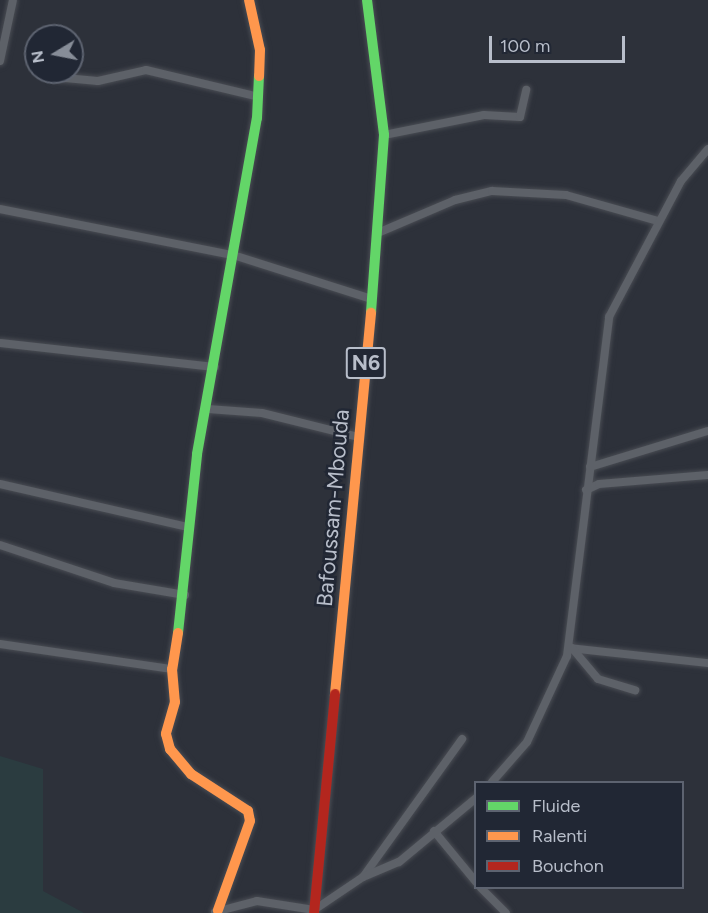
<!DOCTYPE html>
<html>
<head>
<meta charset="utf-8">
<style>
	body { margin:0 }
	#map { position:relative; width:708px; height:913px; overflow:hidden; background:#2d313a; font-family:Figtree,sans-serif }
	div>[style] { position:absolute }
	.green>* { inset:0; background:#2b3c40 }
	.roads { filter:drop-shadow(0 0 2px #494c53) drop-shadow(0 0 2px #494c53) }
	.street>* { height:8px; margin:-4px; padding:0 4px; transform-origin:4px; border-radius:4px; background:#5d6168 }
	.fast>* { height:10px; margin:-5px; padding:0 5px; transform-origin:5px; border-radius:5px; background:#63d668 }
	.slow>* { height:10px; margin:-5px; padding:0 5px; transform-origin:5px; border-radius:5px; background:#ff974d }
	.jam>* { height:10px; margin:-5px; padding:0 5px; transform-origin:5px; border-radius:5px; background:#b3261e }
	span { translate:-50% -50%; white-space:nowrap; text-align:center; line-height:1.15; -webkit-text-stroke:5px #212734; paint-order:stroke }
	.shield-label span { padding:2px 4px; background:#212734; border:2px solid; border-radius:4px; -webkit-text-stroke-width:0 }
	.shield-label { font-size:21px; color:#b8beca; font-weight:700 }
	.street-label { font-size:22px; color:#b8beca }
	.legend { position:absolute; left:474px; top:781px; width:210px; height:108px; box-sizing:border-box; background:#212734; border:2px solid #5d6370; margin:0; padding:8px 10px; list-style:none; font-size:18px; color:#b8beca }
	.legend li { display:flex; align-items:center; gap:12px; height:30px }
	.legend b { width:30px; border:2px solid #5d6370 }
	.north { position:absolute; left:24px; top:24px; width:60px; height:60px; box-sizing:border-box; background:#212734; border:2px solid #5d6370; border-radius:50%; rotate:260deg; font-size:16px; font-weight:700; line-height:24px; text-align:center; color:#b8beca }
	.north::after { content:''; display:block; margin:auto; width:21px; height:27px; background:#878d98; clip-path:polygon(50% 0,100% 100%,50% 72%,0 100%) }
	.scale { position:absolute; left:489px; top:36px; width:136px; height:27px; box-sizing:border-box; border:3px solid #b8beca; border-top:0; padding-left:8px; font-size:18px; line-height:21px; white-space:nowrap; color:#b8beca; -webkit-text-stroke:4px #212734; paint-order:stroke }
</style>
</head>
<body>
<div id="map">
	<div class="green">
		<div style="clip-path:polygon(0 756px,43px 769px,43px 891px,84px 913px,0 913px)"></div>
	</div>
	<div class="roads">
		<div class="street">
			<div style="left:0;top:61px;width:62px;rotate:-78deg"></div>
			<div style="left:54px;top:77px;width:44px;rotate:5.2deg"></div>
			<div style="left:98px;top:81px;width:49px;rotate:-12.9deg"></div>
			<div style="left:146px;top:70px;width:116px;rotate:13.4deg"></div>
			<div style="left:384px;top:135px;width:102px;rotate:-11.3deg"></div>
			<div style="left:484px;top:115px;width:36px;rotate:3deg"></div>
			<div style="left:520px;top:117px;width:28px;rotate:-77deg"></div>
			<div style="left:0;top:209px;width:237px;rotate:11.2deg"></div>
			<div style="left:233px;top:255px;width:146px;rotate:17.6deg"></div>
			<div style="left:380px;top:232px;width:82px;rotate:-23.1deg"></div>
			<div style="left:455px;top:200px;width:38px;rotate:-14deg"></div>
			<div style="left:492px;top:191px;width:74px;rotate:3.1deg"></div>
			<div style="left:566px;top:195px;width:96px;rotate:15.8deg"></div>
			<div style="left:0;top:343px;width:216px;rotate:6.4deg"></div>
			<div style="left:208px;top:409px;width:54px;rotate:4.2deg"></div>
			<div style="left:262px;top:413px;width:100px;rotate:13.9deg"></div>
			<div style="left:590px;top:467px;width:123px;rotate:-17deg"></div>
			<div style="left:0;top:484px;width:192px;rotate:12.9deg"></div>
			<div style="left:586px;top:490px;width:14px;rotate:-25deg"></div>
			<div style="left:599px;top:484px;width:109px;rotate:-4.7deg"></div>
			<div style="left:0;top:545px;width:120px;rotate:18.4deg"></div>
			<div style="left:114px;top:583px;width:72px;rotate:9.6deg"></div>
			<div style="left:0;top:644px;width:174px;rotate:8.3deg"></div>
			<div style="left:569px;top:648px;width:140px;rotate:6.2deg"></div>
			<div style="left:572px;top:648px;width:40px;rotate:50deg"></div>
			<div style="left:598px;top:679px;width:39px;rotate:17deg"></div>
			<div style="left:492px;top:782px;width:53px;rotate:-48.8deg"></div>
			<div style="left:527px;top:742px;width:95px;rotate:-65.1deg"></div>
			<div style="left:567px;top:656px;width:342px;rotate:-82.9deg"></div>
			<div style="left:609px;top:317px;width:154px;rotate:-62.1deg"></div>
			<div style="left:681px;top:181px;width:42px;rotate:-49.8deg"></div>
			<div style="left:434px;top:831px;width:66px;rotate:50.5deg"></div>
			<div style="left:363px;top:877px;width:170px;rotate:-54.3deg"></div>
			<div style="left:481px;top:888px;width:35px;rotate:45deg"></div>
			<div style="left:215px;top:912px;width:43px;rotate:-14.7deg"></div>
			<div style="left:257px;top:901px;width:58px;rotate:9deg"></div>
			<div style="left:314px;top:910px;width:59px;rotate:-34deg"></div>
			<div style="left:363px;top:877px;width:39px;rotate:-23deg"></div>
			<div style="left:399px;top:862px;width:100px;rotate:-39.7deg"></div>
		</div>
		<div class="fast">
			<div style="left:367px;top:0;width:136px;rotate:82.8deg"></div>
			<div style="left:384px;top:135px;width:178px;rotate:94.2deg"></div>
			<div style="left:178px;top:633px;width:180px;rotate:-83.9deg"></div>
			<div style="left:197px;top:454px;width:341px;rotate:-79.9deg"></div>
			<div style="left:257px;top:118px;width:42px;rotate:-87.3deg"></div>
		</div>
		<div class="slow">
			<div style="left:249px;top:0;width:51px;rotate:77.6deg"></div>
			<div style="left:260px;top:50px;width:26px;rotate:92deg"></div>
			<div style="left:178px;top:633px;width:36px;rotate:99deg"></div>
			<div style="left:172px;top:669px;width:33px;rotate:85deg"></div>
			<div style="left:175px;top:702px;width:33px;rotate:106deg"></div>
			<div style="left:166px;top:734px;width:16px;rotate:75deg"></div>
			<div style="left:170px;top:749px;width:33px;rotate:50deg"></div>
			<div style="left:191px;top:774px;width:68px;rotate:33deg"></div>
			<div style="left:248px;top:811px;width:10px;rotate:79deg"></div>
			<div style="left:250px;top:821px;width:95px;rotate:109.8deg"></div>
			<div style="left:335px;top:694px;width:383px;rotate:-84.6deg"></div>
		</div>
		<div class="jam">
			<div style="left:314px;top:913px;width:220px;rotate:-84.5deg"></div>
		</div>
	</div>
	<div class="shield-label">
		<span style="left:366px;top:363px">N6</span>
	</div>
	<div class="street-label">
		<span style="left:333px;top:508px;rotate:-85deg">Bafoussam-Mbouda</span>
	</div>
	<ul class="legend">
	<li><b style="height:8px;background:#63d668"></b>Fluide</li>
	<li><b style="height:8px;background:#ff974d"></b>Ralenti</li>
	<li><b style="height:8px;background:#b3261e"></b>Bouchon</li>
	</ul>
	<div class="north">N</div>
	<div class="scale">100 m</div>
</div>
</body>
</html>
